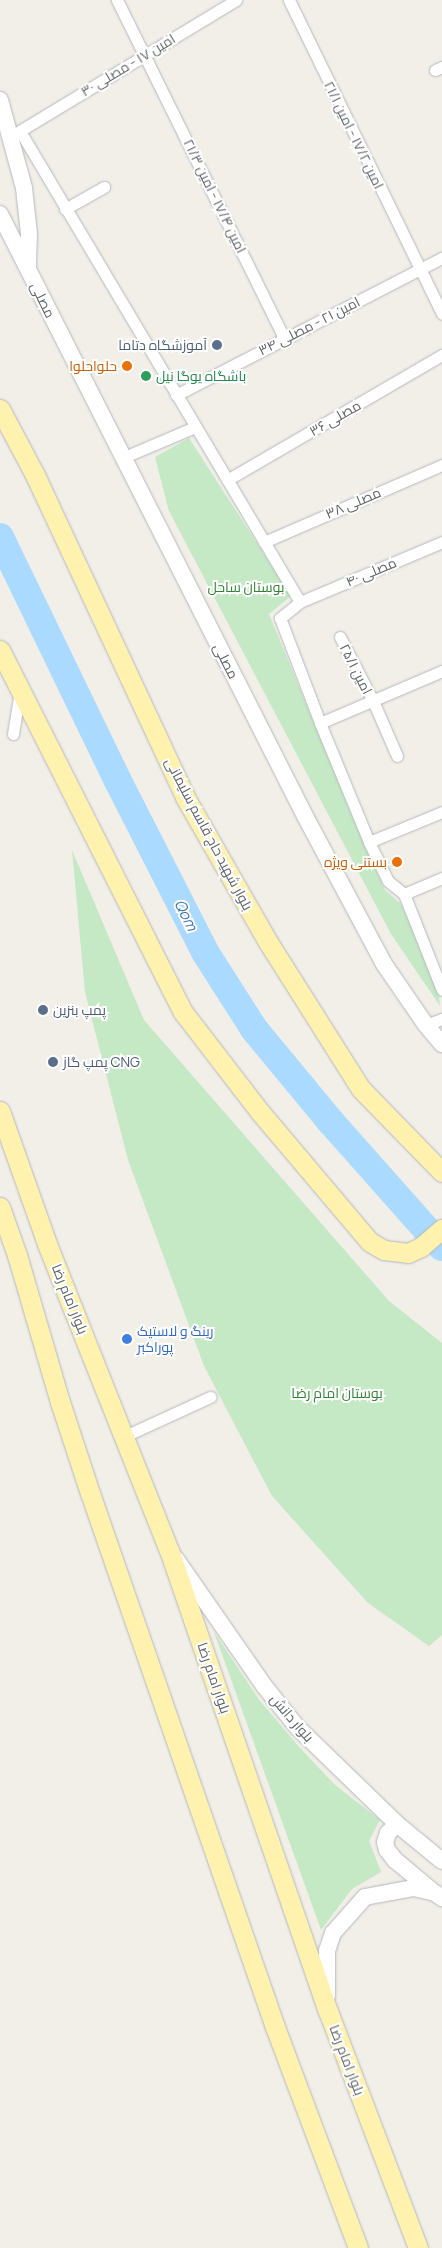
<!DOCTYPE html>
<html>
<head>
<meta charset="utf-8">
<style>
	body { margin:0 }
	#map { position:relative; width:442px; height:2248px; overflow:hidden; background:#f1efe8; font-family:Manrope,Cairo,sans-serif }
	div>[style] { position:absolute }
	.green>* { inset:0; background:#c5e8c5 }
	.river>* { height:28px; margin:-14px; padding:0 14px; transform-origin:14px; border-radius:14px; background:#aadaff }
	.roads { filter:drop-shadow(0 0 1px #b5b8bc) drop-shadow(0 0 1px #b5b8bc) }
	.minor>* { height:11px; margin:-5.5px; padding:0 5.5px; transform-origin:5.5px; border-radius:5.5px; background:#fff }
	.secondary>* { height:16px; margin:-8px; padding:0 8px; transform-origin:8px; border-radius:8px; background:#fff }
	.primary>* { height:19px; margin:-9.5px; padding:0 9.5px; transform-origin:9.5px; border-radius:9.5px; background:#fff2af }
	.dots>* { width:14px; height:14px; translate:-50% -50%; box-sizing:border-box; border:2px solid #fff; border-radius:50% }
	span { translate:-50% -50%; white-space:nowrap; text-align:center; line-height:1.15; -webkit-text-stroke:4px #fff; paint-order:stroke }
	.street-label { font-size:14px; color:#5f6368 }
	.service-label { font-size:14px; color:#4e5e75 }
	.right { translate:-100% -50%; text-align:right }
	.left { translate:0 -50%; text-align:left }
	.food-label { font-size:14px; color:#c56008 }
	.leisure-label { font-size:14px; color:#27864d }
	.park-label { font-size:14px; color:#348238 }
	.shop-label { font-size:14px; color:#366cbe }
	.water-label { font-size:15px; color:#4174aa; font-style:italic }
</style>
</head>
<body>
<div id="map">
	<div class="green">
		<div style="clip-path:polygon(189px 438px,291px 596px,269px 614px,361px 837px,385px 890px,401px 904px,438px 986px,440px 1006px,391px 934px,169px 511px,155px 457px)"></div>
		<div style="clip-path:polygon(72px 850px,144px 1020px,389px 1301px,442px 1343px,442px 1635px,429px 1646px,368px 1603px,272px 1496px,204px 1366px,128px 1160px,85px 992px)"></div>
		<div style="clip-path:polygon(214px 1632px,260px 1701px,300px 1748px,335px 1785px,380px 1820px,369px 1841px,381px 1872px,352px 1889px,321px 1930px)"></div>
	</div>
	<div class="river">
		<div style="left:0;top:537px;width:271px;rotate:64.2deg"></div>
		<div style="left:118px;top:781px;width:192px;rotate:63deg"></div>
		<div style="left:205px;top:952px;width:91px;rotate:57.5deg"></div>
		<div style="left:254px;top:1029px;width:121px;rotate:50.4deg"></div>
		<div style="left:331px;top:1122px;width:167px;rotate:48.4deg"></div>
	</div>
	<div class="roads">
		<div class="minor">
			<div style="left:117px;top:0;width:377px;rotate:63.7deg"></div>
			<div style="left:236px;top:0;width:253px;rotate:148.8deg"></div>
			<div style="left:20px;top:131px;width:548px;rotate:59.27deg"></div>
			<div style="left:300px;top:602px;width:26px;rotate:141deg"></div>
			<div style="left:280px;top:618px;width:112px;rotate:69.1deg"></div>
			<div style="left:320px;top:723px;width:129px;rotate:67.6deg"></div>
			<div style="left:369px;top:842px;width:43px;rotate:64deg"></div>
			<div style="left:388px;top:881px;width:21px;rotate:39deg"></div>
			<div style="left:404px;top:894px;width:103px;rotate:68.4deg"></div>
			<div style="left:289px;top:0;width:349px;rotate:64deg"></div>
			<div style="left:435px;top:70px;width:8px;rotate:-23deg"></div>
			<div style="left:65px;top:209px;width:45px;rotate:-29.4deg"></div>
			<div style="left:176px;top:395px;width:299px;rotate:-27.3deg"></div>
			<div style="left:122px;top:458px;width:79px;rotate:-23deg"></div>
			<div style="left:227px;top:480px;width:249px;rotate:-30.2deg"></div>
			<div style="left:264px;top:542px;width:194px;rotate:-23.4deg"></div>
			<div style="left:300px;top:602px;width:154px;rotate:-22.9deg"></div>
			<div style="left:340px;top:637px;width:72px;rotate:62.7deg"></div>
			<div style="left:373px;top:701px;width:60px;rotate:66.4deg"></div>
			<div style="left:320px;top:723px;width:133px;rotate:-23.1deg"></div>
			<div style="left:13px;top:734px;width:44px;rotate:-80.8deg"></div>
			<div style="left:369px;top:842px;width:79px;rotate:-22.3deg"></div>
			<div style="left:404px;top:894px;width:41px;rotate:-22.8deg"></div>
			<div style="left:426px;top:1025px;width:17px;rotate:-21deg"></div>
			<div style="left:125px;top:1436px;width:94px;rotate:-24.6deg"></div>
		</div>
		<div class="secondary">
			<div style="left:0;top:100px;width:91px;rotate:74.7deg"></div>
			<div style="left:24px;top:188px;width:46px;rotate:83.8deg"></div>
			<div style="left:29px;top:234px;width:32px;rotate:92deg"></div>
			<div style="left:0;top:214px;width:675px;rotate:63.13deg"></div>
			<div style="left:305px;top:816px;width:168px;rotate:61.9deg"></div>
			<div style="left:384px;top:964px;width:74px;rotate:55.5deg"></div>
			<div style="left:426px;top:1025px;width:25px;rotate:50deg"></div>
			<div style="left:176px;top:1559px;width:156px;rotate:55.2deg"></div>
			<div style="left:265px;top:1687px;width:51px;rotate:51.3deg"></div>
			<div style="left:297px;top:1727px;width:139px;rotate:44.1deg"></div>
			<div style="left:397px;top:1824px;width:58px;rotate:39.4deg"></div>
			<div style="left:397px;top:1824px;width:13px;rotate:135deg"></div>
			<div style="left:388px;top:1833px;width:9px;rotate:108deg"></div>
			<div style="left:385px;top:1842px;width:8px;rotate:76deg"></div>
			<div style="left:387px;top:1850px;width:13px;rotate:51deg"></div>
			<div style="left:395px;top:1860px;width:47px;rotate:39.8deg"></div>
			<div style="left:327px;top:1996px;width:45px;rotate:-90deg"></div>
			<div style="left:327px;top:1951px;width:19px;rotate:-72deg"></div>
			<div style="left:333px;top:1933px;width:48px;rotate:-48.4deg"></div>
			<div style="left:365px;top:1897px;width:50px;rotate:-10.4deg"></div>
			<div style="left:414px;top:1888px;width:22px;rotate:13deg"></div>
			<div style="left:435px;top:1893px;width:9px;rotate:36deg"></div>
		</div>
		<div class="primary">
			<div style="left:0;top:409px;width:75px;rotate:62.1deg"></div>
			<div style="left:35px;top:475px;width:355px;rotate:65deg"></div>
			<div style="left:185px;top:797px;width:167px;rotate:60.2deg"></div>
			<div style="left:268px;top:942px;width:174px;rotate:57.7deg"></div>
			<div style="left:361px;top:1089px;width:116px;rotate:45.7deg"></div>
			<div style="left:0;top:650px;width:406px;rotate:63.2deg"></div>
			<div style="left:183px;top:1012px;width:126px;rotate:52.4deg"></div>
			<div style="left:260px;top:1112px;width:170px;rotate:49.8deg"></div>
			<div style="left:370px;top:1242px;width:16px;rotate:30deg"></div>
			<div style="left:384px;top:1250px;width:24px;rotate:7deg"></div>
			<div style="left:408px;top:1253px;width:14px;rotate:-25deg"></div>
			<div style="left:421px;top:1247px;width:28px;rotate:-41deg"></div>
			<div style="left:0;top:1111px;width:141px;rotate:70.5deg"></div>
			<div style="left:47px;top:1244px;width:329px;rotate:68.3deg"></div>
			<div style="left:169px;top:1550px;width:488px;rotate:71deg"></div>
			<div style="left:328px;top:2011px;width:254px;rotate:69.2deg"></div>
			<div style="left:0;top:1207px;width:51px;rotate:70.5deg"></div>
			<div style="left:17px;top:1255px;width:153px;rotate:73.7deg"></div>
			<div style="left:60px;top:1402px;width:96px;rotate:71.8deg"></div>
			<div style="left:90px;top:1493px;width:565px;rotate:70.89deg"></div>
			<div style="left:275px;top:2027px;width:236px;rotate:69.4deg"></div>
		</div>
	</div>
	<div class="dots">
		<div style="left:217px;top:345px;background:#5c6f8a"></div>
		<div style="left:127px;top:366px;background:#e8710a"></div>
		<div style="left:146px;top:376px;background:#2e9e5b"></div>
		<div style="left:397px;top:862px;background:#e8710a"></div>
		<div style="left:43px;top:1010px;background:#5c6f8a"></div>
		<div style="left:53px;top:1062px;background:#5c6f8a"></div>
		<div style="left:127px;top:1339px;background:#3f7fe0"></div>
	</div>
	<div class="street-label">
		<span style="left:128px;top:65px;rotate:-31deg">امین ۱۷ - مصلی ۳۰</span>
		<span style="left:354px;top:135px;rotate:64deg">امین ۱۷/۲ - امین ۲۱/۱</span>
		<span style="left:215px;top:196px;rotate:64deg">امین ۱۷/۴ - امین ۲۱/۳</span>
		<span style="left:43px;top:300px;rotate:64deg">مصلی</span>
		<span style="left:309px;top:326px;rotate:-27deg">امین ۲۱ - مصلی ۳۴</span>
		<span style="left:335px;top:418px;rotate:-30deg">مصلی ۳۶</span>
		<span style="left:353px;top:503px;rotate:-23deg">مصلی ۳۸</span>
		<span style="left:371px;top:572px;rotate:-23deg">مصلی ۴۰</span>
		<span style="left:226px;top:661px;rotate:63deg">مصلی</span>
		<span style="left:356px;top:669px;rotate:63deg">امین ۲۵/۱</span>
		<span style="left:209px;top:834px;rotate:62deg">بلوار شهید حاج قاسم سلیمانی</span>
		<span style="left:70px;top:1299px;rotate:68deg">بلوار امام رضا</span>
		<span style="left:214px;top:1678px;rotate:71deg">بلوار امام رضا</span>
		<span style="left:292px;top:1718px;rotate:49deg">بلوار دانش</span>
		<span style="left:347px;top:2060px;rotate:69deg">بلوار امام رضا</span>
	</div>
	<div class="service-label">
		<span class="right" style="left:207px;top:345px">آموزشگاه دتاما</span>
		<span class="left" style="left:53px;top:1010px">پمپ بنزین</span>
		<span class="left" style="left:63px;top:1062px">پمپ گاز CNG</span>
	</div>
	<div class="food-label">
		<span class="right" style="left:117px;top:366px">حلواحلوا</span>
		<span class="right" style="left:387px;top:862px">بستنی ویژه</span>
	</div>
	<div class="leisure-label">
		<span class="left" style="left:156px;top:376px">باشگاه یوگا نیل</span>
	</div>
	<div class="park-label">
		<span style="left:246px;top:587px">بوستان ساحل</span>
		<span style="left:337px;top:1393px">بوستان امام رضا</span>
	</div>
	<div class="shop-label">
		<span class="left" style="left:137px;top:1339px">رینگ و لاستیک<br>پوراکبر</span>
	</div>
	<div class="water-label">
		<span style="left:186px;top:915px;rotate:64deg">Qom</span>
	</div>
</div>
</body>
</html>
